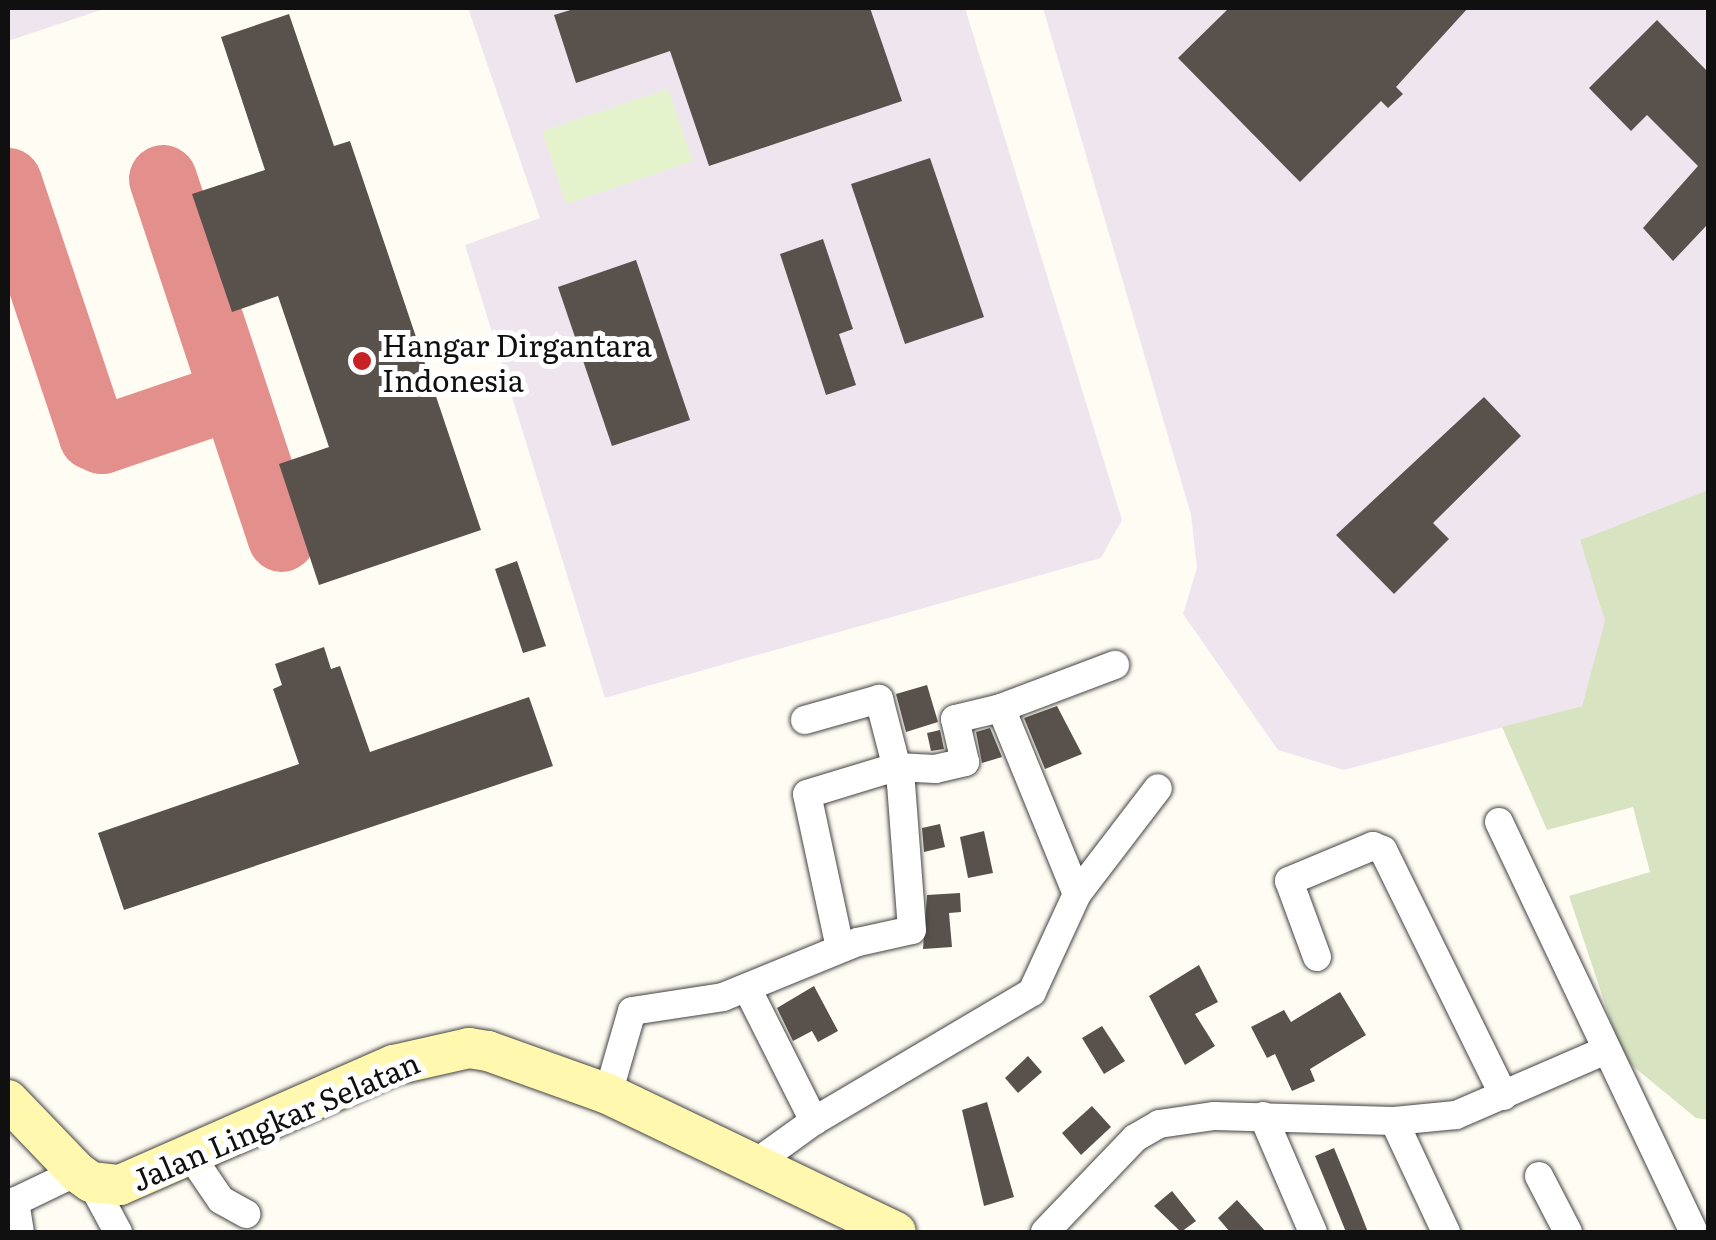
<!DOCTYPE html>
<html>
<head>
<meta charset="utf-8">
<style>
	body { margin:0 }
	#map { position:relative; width:1716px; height:1240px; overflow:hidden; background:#fffdf3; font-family:Literata,serif }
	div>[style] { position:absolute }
	.industrial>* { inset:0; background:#eee5ef }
	.cemetery>* { inset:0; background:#d8e3c2 }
	.pitch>* { inset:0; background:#e5f3cd }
	.taxiway>* { height:68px; margin:-34px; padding:0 34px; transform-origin:34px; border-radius:34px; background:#e38f8c }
	.building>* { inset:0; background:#59514c }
	.roads { filter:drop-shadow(0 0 2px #434343) drop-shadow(0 0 2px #434343) }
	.minor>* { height:28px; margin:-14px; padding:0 14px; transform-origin:14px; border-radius:14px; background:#fff }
	.secondary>* { height:40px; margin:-20px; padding:0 20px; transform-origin:20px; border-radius:20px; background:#fff8ae }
	.dots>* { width:28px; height:28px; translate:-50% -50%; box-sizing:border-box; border:5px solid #fff; border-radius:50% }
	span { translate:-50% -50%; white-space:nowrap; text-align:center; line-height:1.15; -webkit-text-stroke:10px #fff; paint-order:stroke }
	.poi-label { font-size:30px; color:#101010 }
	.left { translate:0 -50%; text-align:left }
	.street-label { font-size:30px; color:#101010 }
	.frame { position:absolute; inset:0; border:10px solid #101010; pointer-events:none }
</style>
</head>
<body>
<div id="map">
	<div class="industrial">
		<div style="clip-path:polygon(8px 8px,107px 8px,8px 41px)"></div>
		<div style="clip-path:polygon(468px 8px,965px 8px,1122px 520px,1101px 558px,605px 698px,465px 245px,540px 218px)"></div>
		<div style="clip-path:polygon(1043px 8px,1708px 8px,1708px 490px,1580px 540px,1606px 621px,1582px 706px,1344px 770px,1278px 750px,1183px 614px,1197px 568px,1191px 515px)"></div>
	</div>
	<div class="cemetery">
		<div style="clip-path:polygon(1708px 490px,1708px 1120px,1696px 1118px,1623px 1058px,1569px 896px,1650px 872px,1633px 807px,1547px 830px,1502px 727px,1582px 706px,1605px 621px,1580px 540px)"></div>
	</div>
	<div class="pitch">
		<div style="clip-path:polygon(668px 89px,693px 161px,566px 204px,542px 131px)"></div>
	</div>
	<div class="taxiway">
		<div style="left:163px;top:179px;width:378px;rotate:71.7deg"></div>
		<div style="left:8px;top:182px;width:268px;rotate:71.5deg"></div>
		<div style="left:93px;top:436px;width:10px;rotate:24deg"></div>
		<div style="left:102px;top:440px;width:139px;rotate:-18.8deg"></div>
	</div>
	<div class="building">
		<div style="clip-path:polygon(577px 8px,870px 8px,902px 101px,709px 166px,670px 51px,576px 83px,554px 15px)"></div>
		<div style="clip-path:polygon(1229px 8px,1468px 8px,1396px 87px,1403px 94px,1388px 108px,1381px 101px,1300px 182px,1178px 58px)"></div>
		<div style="clip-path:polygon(289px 14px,334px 146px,350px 141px,481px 530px,319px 585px,279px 464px,329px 447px,278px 296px,232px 312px,192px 194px,265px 170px,221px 37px)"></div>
		<div style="clip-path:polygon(1657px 20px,1708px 72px,1708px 224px,1673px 261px,1643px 228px,1698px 166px,1647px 115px,1631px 131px,1589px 88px)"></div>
		<div style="clip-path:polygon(930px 158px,984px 317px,905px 344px,851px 184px)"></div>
		<div style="clip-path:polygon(823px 239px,853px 329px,839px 334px,856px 385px,826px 395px,780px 254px)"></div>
		<div style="clip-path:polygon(636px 260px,690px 420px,612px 446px,558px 287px)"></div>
		<div style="clip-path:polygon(1484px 397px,1521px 436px,1433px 523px,1449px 539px,1394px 594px,1336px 535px)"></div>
		<div style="clip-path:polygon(517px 561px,546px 646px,523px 653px,495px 569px)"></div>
		<div style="clip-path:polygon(324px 647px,331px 669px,340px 666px,370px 752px,529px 697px,553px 766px,124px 910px,98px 833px,299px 764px,273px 689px,282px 685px,275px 664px)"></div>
		<div style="clip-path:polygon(927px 685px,938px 722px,906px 732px,896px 694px)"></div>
		<div style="clip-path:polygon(1057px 706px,1082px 754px,1045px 769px,1024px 718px)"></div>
		<div style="clip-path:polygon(990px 728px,1002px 757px,982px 763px,976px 732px)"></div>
		<div style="clip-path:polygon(940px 730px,944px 749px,931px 751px,927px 733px)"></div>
		<div style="clip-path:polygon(940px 824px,945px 847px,924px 852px,922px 828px)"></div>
		<div style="clip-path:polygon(984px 831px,993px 873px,968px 878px,960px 837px)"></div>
		<div style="clip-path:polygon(960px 893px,961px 912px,949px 913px,952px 947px,923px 949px,927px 895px)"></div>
		<div style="clip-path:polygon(1199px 965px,1218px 1002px,1195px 1014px,1215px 1046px,1185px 1065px,1149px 996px)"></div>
		<div style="clip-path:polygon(814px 986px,838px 1031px,818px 1042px,812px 1031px,793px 1041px,777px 1008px)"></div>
		<div style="clip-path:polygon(1340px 992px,1366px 1035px,1310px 1069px,1315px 1081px,1292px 1091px,1275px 1054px,1267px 1058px,1251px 1027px,1284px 1010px,1291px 1022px)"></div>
		<div style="clip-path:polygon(1102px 1026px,1125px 1061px,1104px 1074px,1082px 1038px)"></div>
		<div style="clip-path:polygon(1028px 1056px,1042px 1072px,1018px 1093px,1005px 1078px)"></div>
		<div style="clip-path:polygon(987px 1102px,1014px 1197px,984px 1206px,962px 1110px)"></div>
		<div style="clip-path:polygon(1092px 1106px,1111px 1127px,1081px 1155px,1062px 1133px)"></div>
		<div style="clip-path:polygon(1334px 1148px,1351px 1189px,1368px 1232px,1346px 1232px,1315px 1156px)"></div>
		<div style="clip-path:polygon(1172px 1191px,1196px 1221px,1181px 1232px,1154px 1206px)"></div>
		<div style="clip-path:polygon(1237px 1200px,1266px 1232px,1230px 1232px,1218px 1218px)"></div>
	</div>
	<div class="roads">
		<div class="minor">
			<div style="left:1001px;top:708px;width:122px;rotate:-20.7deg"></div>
			<div style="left:1499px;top:822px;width:454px;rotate:64.6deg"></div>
			<div style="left:840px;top:948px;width:157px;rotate:-102.1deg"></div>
			<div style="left:807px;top:794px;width:93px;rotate:-16.9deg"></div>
			<div style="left:896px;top:767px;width:39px;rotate:3deg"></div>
			<div style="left:935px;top:769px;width:31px;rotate:-13deg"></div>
			<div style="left:965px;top:762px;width:44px;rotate:-103.1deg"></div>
			<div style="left:955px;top:719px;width:47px;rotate:-13.4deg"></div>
			<div style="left:1001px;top:708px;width:201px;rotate:67.8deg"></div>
			<div style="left:1317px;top:957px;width:81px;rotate:-110.2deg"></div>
			<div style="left:1289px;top:881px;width:91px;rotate:-22.6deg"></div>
			<div style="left:1373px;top:846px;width:11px;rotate:22deg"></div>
			<div style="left:1383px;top:850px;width:274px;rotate:63.8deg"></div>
			<div style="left:748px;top:990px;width:147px;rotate:63.3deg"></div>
			<div style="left:814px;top:1121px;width:75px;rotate:144.2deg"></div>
			<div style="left:608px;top:1094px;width:86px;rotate:-73.9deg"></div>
			<div style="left:632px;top:1011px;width:92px;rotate:-8.7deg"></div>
			<div style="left:723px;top:997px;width:146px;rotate:-22.2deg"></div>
			<div style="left:858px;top:942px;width:55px;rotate:-12.5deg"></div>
			<div style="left:912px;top:930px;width:146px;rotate:-94.3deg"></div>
			<div style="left:901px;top:784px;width:88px;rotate:-104.5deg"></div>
			<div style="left:879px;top:699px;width:77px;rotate:164.2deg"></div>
			<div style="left:1263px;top:1116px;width:126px;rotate:66.7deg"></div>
			<div style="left:814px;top:1121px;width:253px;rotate:-30.6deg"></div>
			<div style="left:1032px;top:992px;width:108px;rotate:-65.3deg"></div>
			<div style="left:1077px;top:894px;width:133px;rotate:-52.6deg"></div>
			<div style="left:1394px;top:1121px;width:123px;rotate:64.9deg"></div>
			<div style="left:191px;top:1156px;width:53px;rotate:55.7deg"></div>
			<div style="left:221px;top:1200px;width:29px;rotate:29deg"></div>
			<div style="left:1539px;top:1176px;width:63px;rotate:62.6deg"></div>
			<div style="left:91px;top:1182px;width:57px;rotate:61.6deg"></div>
			<div style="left:15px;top:1201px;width:31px;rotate:81deg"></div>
			<div style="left:8px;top:1205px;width:76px;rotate:-25.6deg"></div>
			<div style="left:1045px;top:1232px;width:130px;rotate:-46.2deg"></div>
			<div style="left:1135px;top:1138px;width:28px;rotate:-30deg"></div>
			<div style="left:1159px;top:1124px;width:56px;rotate:-8.3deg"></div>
			<div style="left:1214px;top:1116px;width:180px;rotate:1.6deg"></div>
			<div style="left:1394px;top:1121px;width:62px;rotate:-5.5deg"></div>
			<div style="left:1456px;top:1115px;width:161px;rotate:-23.4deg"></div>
		</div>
		<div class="secondary">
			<div style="left:8px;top:1100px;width:100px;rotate:46.2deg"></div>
			<div style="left:77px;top:1172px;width:17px;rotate:36deg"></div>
			<div style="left:91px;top:1182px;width:29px;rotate:6deg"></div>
			<div style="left:120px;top:1185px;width:299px;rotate:-23.7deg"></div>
			<div style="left:394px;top:1065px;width:77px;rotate:-12.8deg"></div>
			<div style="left:469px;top:1048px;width:19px;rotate:9deg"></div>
			<div style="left:488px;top:1051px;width:127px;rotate:19.7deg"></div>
			<div style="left:608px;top:1094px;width:319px;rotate:25.6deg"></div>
		</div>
	</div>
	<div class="dots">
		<div style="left:362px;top:361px;background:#c72126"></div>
	</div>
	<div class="poi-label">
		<span class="left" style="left:382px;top:361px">Hangar Dirgantara<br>Indonesia</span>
	</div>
	<div class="street-label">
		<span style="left:275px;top:1120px;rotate:-23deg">Jalan Lingkar Selatan</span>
	</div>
	<div class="frame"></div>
</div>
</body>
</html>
